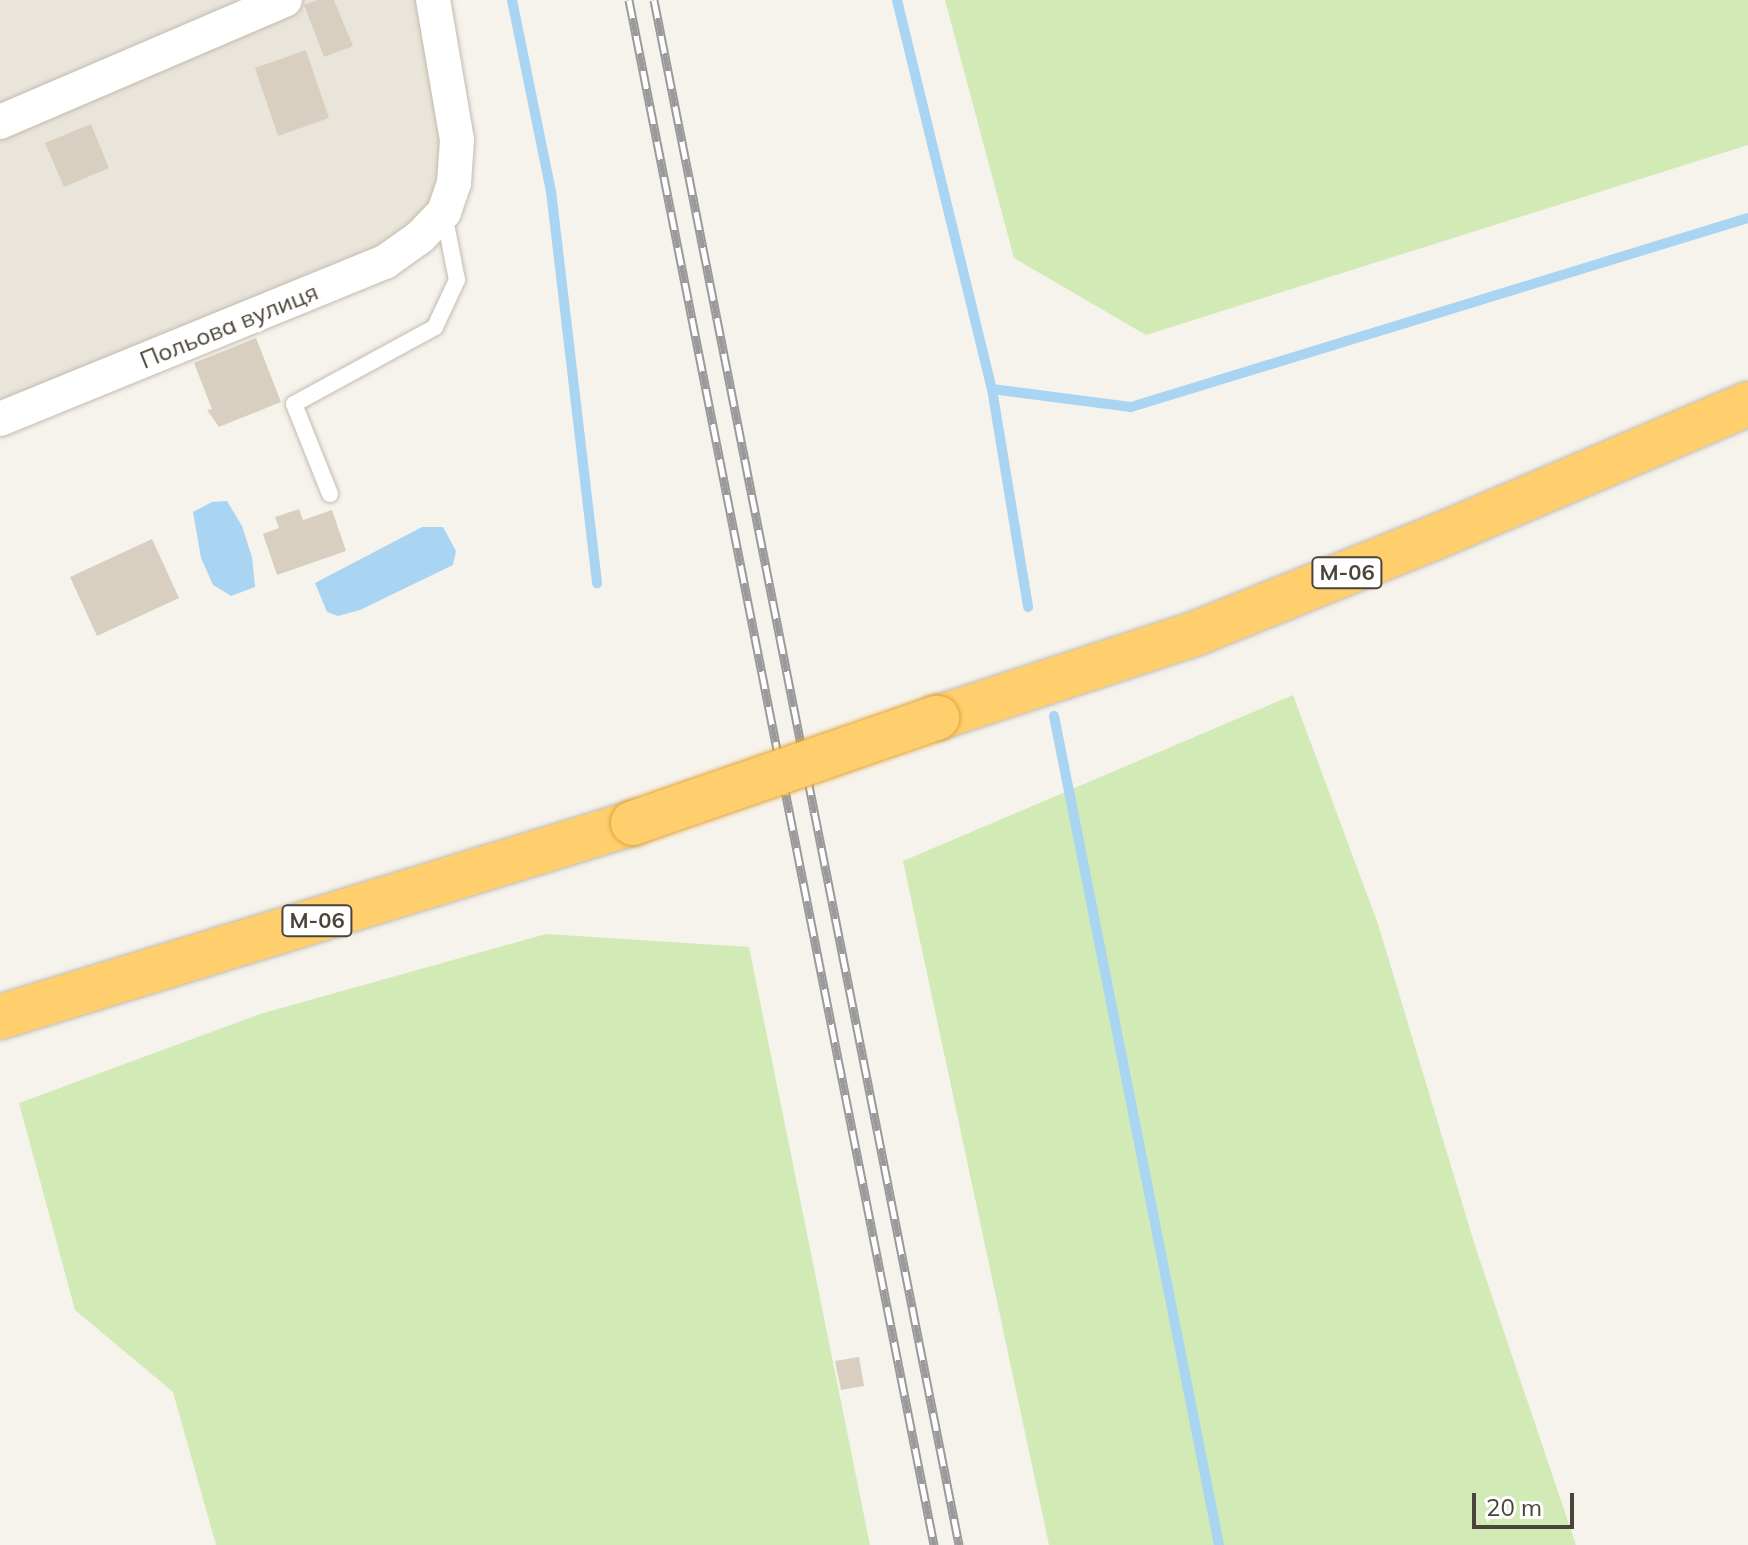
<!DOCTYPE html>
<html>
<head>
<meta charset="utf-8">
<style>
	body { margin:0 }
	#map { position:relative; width:1748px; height:1545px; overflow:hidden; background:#f6f3ec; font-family:Mulish,sans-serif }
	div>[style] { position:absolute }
	.residential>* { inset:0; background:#eae5da }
	.green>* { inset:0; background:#d2eab5 }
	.water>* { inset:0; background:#a9d4f2 }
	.stream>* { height:10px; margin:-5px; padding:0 5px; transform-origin:5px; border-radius:5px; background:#a9d4f2 }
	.building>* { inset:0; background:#d8cfc1 }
	.roads { filter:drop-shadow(0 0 2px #c2bbae) drop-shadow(0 0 2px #c2bbae) }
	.lane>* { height:16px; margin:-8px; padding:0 8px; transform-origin:8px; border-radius:8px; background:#fff }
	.street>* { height:34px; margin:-17px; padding:0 17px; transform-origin:17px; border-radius:17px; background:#fff }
	.highway>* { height:44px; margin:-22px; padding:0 22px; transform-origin:22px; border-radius:22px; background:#ffcf6e }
	.rail>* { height:9px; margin-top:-4.5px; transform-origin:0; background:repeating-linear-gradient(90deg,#fff 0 18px,#9a9a9a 0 36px); box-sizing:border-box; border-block:2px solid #9a9a9a }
	.bridges { filter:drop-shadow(0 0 2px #e0a43c) drop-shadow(0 0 2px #e0a43c) }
	.highway-bridge>* { height:44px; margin:-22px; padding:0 22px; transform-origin:22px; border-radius:22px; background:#ffcf6e }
	span { translate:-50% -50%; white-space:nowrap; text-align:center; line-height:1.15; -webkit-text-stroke:7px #fff; paint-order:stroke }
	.shield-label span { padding:2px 6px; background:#fff; border:2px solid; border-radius:6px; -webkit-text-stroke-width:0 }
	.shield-label { font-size:22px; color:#4b4439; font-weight:700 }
	.street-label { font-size:24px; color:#4b4439 }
	.scale { position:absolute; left:1472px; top:1493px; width:102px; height:36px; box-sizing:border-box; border:4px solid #4b4439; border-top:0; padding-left:10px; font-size:24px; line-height:28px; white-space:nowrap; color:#4b4439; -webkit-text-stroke:6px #fff; paint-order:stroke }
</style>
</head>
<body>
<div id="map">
	<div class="residential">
		<div style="clip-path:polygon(0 0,433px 0,457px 140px,420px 237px,0 419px)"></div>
	</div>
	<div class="green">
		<div style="clip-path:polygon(945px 0,1748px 0,1748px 145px,1146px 335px,1014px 258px)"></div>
		<div style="clip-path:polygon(1293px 695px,1378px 924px,1476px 1249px,1576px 1545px,1049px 1545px,903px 861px)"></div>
		<div style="clip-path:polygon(546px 934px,749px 947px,870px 1545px,216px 1545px,173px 1392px,75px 1310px,19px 1103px,260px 1014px)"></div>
	</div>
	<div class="water">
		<div style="clip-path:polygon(227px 501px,242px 526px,252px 557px,255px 587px,231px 596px,213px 585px,201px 558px,193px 512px,212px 502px)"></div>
		<div style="clip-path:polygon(422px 527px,443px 527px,456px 551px,453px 565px,360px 610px,338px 616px,327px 612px,315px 583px)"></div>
	</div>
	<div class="stream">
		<div style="left:512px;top:0;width:195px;rotate:78.5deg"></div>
		<div style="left:551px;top:191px;width:395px;rotate:83.3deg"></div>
		<div style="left:897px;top:0;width:400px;rotate:76.3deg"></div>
		<div style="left:992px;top:389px;width:221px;rotate:80.6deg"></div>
		<div style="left:992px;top:389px;width:140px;rotate:7.4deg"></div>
		<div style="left:1131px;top:407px;width:645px;rotate:-17.03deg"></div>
		<div style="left:1054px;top:716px;width:845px;rotate:78.74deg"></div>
	</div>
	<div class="building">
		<div style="clip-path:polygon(317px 0,334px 0,353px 46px,324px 57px,304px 5px)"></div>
		<div style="clip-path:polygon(306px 50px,329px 118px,278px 136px,255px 68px)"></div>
		<div style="clip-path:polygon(91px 124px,109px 168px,64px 187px,45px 143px)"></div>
		<div style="clip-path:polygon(256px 338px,281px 402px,219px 427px,207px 410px,212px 409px,194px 363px)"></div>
		<div style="clip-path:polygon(299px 509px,303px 520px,332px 510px,346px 551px,277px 575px,263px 534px,279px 528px,275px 517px)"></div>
		<div style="clip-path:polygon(152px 539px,179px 598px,97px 636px,70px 577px)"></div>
		<div style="clip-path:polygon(859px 1357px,864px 1386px,841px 1390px,835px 1361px)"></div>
	</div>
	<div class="roads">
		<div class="lane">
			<div style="left:330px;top:494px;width:97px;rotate:-111.8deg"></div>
			<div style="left:294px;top:404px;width:161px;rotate:-28.6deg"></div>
			<div style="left:435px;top:327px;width:52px;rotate:-64.9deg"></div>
			<div style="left:457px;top:280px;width:67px;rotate:-101.1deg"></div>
		</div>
		<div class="street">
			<div style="left:0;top:122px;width:310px;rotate:-23.2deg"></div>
			<div style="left:0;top:419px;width:416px;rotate:-22.2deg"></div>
			<div style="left:385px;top:262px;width:43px;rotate:-35.5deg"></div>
			<div style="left:420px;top:237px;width:35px;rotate:-46deg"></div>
			<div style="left:444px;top:212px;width:31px;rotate:-71deg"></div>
			<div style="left:454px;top:183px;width:43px;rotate:-86deg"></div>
			<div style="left:457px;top:140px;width:142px;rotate:-99.7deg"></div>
		</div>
		<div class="highway">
			<div style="left:937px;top:718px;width:274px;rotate:-18.1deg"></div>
			<div style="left:1197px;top:633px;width:258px;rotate:-21.9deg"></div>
			<div style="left:1436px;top:537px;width:339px;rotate:-23.1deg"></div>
			<div style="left:0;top:1017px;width:662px;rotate:-17.04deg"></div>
		</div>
	</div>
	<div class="rail">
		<div style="left:629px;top:0;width:1575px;rotate:78.83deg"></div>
		<div style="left:654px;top:0;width:1575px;rotate:78.83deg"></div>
	</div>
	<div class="bridges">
		<div class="highway-bridge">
			<div style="left:633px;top:823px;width:322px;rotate:-19.1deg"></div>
		</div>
	</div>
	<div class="shield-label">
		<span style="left:1347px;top:573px">М-06</span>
		<span style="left:317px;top:921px">М-06</span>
	</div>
	<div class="street-label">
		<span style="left:229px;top:326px;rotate:-22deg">Польова вулиця</span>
	</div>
	<div class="scale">20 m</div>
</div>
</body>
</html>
